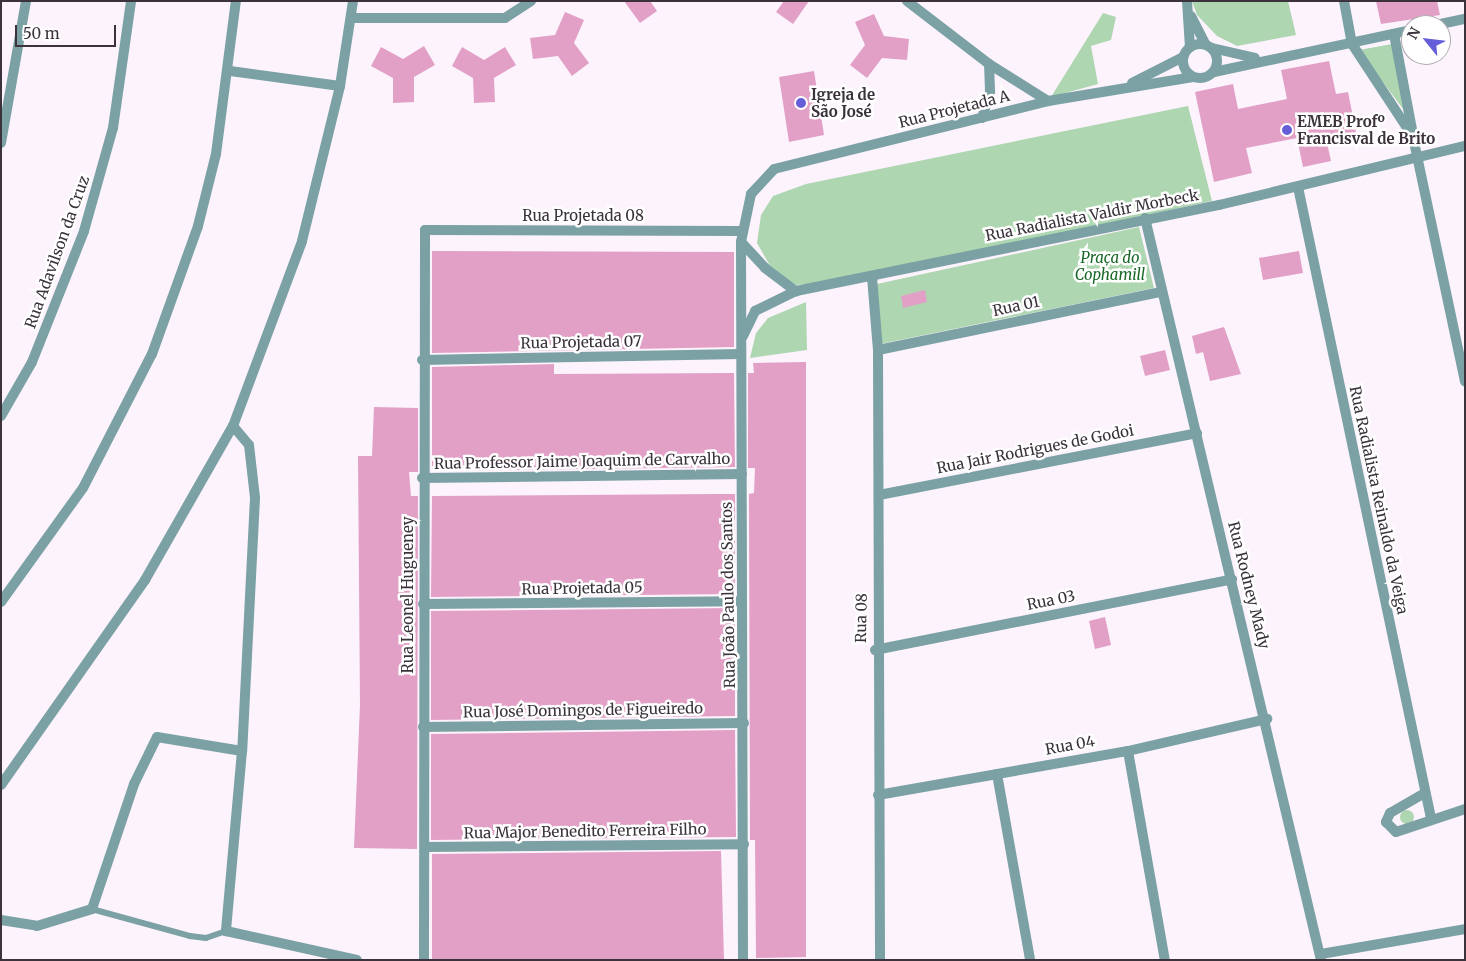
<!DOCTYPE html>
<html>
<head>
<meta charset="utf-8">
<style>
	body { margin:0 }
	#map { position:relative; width:1466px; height:961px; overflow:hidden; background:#fcf3fd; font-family:Merriweather,serif }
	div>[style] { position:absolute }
	.green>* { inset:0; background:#aed6b0 }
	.round { border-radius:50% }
	.building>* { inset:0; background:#e2a0c7 }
	.service>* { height:5.5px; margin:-2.75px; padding:0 2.75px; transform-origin:2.75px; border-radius:2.75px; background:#7ba1a4 }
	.minor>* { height:10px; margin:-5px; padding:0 5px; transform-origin:5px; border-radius:5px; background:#7ba1a4 }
	.minor>.ring { margin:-5px; padding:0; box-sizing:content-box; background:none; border:10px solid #7ba1a4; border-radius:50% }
	.dots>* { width:14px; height:14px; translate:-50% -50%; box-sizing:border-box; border:2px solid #fff; border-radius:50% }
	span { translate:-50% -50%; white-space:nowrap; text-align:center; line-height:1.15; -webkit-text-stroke:5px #fff; paint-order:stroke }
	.poi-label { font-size:15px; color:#3b323c; font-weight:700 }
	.left { translate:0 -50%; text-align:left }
	.street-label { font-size:15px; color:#3b323c }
	.park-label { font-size:15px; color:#1a6828; font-style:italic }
	.frame { position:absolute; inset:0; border:2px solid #3b323c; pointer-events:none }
	.north { position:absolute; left:1401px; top:15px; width:50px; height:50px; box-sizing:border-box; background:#fff; border:1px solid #b1adb1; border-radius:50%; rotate:299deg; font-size:14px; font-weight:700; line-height:20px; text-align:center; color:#3b323c }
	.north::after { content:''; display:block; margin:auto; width:18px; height:22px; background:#665ed8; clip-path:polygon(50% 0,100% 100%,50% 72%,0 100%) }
	.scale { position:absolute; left:15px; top:25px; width:101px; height:22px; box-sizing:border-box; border:2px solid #3b323c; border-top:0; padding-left:6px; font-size:15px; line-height:18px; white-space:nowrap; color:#3b323c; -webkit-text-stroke:4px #fff; paint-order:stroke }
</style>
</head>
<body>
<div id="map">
	<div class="green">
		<div style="clip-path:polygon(1192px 1px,1288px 1px,1296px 35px,1237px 46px,1217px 36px,1197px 15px)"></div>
		<div style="clip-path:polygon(1103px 13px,1116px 17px,1111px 40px,1091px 46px,1098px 84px,1051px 97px)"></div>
		<div style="clip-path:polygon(1392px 44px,1406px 113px,1359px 50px)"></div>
		<div style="clip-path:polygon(1188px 106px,1212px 201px,824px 283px,796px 285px,773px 271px,757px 243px,761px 215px,773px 196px,806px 184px)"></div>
		<div style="clip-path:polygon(1139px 227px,1154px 288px,880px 344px,877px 284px)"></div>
		<div style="clip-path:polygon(806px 302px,807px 350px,750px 358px,756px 333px,768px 318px)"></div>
		<div class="round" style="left:1400px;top:810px;width:14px;height:14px"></div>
	</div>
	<div class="building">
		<div style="clip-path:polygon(624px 1px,650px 1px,657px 11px,640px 23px)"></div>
		<div style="clip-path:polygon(784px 1px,809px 1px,793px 24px,776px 12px)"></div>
		<div style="clip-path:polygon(1376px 1px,1437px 1px,1440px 15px,1381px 24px)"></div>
		<div style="clip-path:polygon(565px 12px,584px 20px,574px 43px,589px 63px,572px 76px,558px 56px,533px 59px,530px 38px,555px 35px)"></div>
		<div style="clip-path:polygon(874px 14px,884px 36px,909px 39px,907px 60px,882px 58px,867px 78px,850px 65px,865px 45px,855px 22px)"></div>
		<div style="clip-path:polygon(424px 46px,435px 65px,414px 77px,414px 102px,393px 103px,393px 78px,371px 66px,381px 47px,403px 59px)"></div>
		<div style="clip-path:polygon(462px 47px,484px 60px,505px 47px,516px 65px,494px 78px,495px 102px,474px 103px,473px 78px,452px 66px)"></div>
		<div style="clip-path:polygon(1329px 61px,1336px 94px,1348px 92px,1356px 132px,1326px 138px,1331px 161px,1303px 167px,1297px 138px,1246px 148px,1252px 173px,1214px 182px,1195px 92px,1233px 84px,1238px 109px,1287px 99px,1281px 70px)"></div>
		<div style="clip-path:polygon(814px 71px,824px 135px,789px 142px,779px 77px)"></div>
		<div style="clip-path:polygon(432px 251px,734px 252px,734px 347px,432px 353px)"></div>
		<div style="clip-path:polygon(1299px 251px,1303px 273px,1263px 280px,1259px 258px)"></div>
		<div style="clip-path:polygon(925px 290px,927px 302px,903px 308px,901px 296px)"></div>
		<div style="clip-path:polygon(1224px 327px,1241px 374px,1210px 381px,1203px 352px,1196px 354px,1192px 336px)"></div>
		<div style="clip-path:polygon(1165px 350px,1170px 370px,1145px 376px,1140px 356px)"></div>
		<div style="clip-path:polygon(806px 362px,806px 957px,756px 958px,755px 840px,750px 840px,749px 494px,754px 493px,755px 468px,748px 468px,748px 373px,754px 373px,753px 363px)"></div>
		<div style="clip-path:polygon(554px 364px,554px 374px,734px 373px,735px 467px,432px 471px,432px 367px)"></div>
		<div style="clip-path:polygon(374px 407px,418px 408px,418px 472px,409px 472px,411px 496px,418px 496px,417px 849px,354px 848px,360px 705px,358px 456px,372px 456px)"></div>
		<div style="clip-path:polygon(717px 494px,735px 494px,735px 594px,431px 597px,432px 496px)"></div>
		<div style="clip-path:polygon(735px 608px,735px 716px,431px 720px,431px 611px)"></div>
		<div style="clip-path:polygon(1105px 617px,1111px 645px,1095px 649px,1089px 621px)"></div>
		<div style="clip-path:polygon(735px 730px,736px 837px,431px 840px,431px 734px)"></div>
		<div style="clip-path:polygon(721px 851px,724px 960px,432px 960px,432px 854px)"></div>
	</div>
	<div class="service">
		<div style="left:92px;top:909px;width:102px;rotate:15.4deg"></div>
		<div style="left:190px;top:936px;width:16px;rotate:7deg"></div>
		<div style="left:206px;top:938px;width:21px;rotate:-19deg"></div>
	</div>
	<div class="minor">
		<div style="left:907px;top:1px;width:103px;rotate:37.5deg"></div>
		<div style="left:989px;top:64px;width:70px;rotate:32.1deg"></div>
		<div style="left:1187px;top:1px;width:46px;rotate:86.3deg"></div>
		<div style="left:1344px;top:1px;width:44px;rotate:79.5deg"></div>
		<div style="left:1352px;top:44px;width:111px;rotate:56.7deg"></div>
		<div style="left:1413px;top:137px;width:250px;rotate:78deg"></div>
		<div style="left:1191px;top:16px;width:31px;rotate:63deg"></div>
		<div style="left:353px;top:18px;width:152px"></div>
		<div style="left:505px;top:18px;width:31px;rotate:-33deg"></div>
		<div style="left:1436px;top:25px;width:30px;rotate:-12deg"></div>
		<div style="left:1394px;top:34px;width:97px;rotate:79.3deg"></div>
		<div class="ring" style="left:1183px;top:44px;width:24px;height:24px"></div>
		<div style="left:1212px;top:48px;width:44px;rotate:13.1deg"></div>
		<div style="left:230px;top:71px;width:111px;rotate:7.8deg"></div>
		<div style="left:1214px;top:72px;width:201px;rotate:-12deg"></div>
		<div style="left:1132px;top:83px;width:57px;rotate:-27deg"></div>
		<div style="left:982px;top:118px;width:28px;rotate:-73deg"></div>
		<div style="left:990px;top:91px;width:27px;rotate:-92deg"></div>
		<div style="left:1px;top:143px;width:144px;rotate:-80deg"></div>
		<div style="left:1298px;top:187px;width:645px;rotate:78.1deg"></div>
		<div style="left:1145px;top:218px;width:763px;rotate:76.66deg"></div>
		<div style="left:741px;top:242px;width:35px;rotate:47deg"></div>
		<div style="left:765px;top:268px;width:39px;rotate:37deg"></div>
		<div style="left:796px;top:291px;width:432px;rotate:-11.5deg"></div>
		<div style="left:1219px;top:205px;width:253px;rotate:-13.5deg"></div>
		<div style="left:872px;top:277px;width:73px;rotate:85.3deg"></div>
		<div style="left:878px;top:350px;width:610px;rotate:89.81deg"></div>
		<div style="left:743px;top:336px;width:28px;rotate:-64deg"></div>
		<div style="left:755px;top:311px;width:46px;rotate:-26deg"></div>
		<div style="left:878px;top:350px;width:289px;rotate:-11.6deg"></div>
		<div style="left:422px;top:360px;width:319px;rotate:-1.1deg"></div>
		<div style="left:1px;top:416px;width:62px;rotate:-60.1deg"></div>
		<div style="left:32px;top:362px;width:141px;rotate:-68.3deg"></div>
		<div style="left:84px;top:231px;width:107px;rotate:-74.3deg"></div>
		<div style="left:113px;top:128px;width:128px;rotate:-81.9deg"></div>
		<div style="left:233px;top:426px;width:25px;rotate:50deg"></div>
		<div style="left:249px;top:445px;width:53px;rotate:83.5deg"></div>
		<div style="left:255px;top:498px;width:253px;rotate:92.9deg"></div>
		<div style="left:242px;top:751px;width:181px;rotate:95.1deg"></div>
		<div style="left:226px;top:931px;width:134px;rotate:12.5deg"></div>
		<div style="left:422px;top:478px;width:320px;rotate:-0.7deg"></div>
		<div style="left:879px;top:495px;width:324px;rotate:-11deg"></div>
		<div style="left:1px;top:602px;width:140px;rotate:-54.3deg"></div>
		<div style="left:83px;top:488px;width:151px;rotate:-62.8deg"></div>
		<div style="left:152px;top:354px;width:136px;rotate:-70.2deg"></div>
		<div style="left:198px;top:226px;width:74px;rotate:-76deg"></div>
		<div style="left:216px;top:154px;width:154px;rotate:-82.6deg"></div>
		<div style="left:423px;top:604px;width:319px;rotate:-0.5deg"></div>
		<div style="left:875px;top:650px;width:364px;rotate:-11.2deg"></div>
		<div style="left:423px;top:727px;width:321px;rotate:-0.7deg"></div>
		<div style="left:1128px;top:751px;width:212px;rotate:80deg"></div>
		<div style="left:997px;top:774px;width:189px;rotate:79.9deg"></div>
		<div style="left:1px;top:785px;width:251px;rotate:-54.9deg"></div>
		<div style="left:145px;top:580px;width:177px;rotate:-60.3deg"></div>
		<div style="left:233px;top:426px;width:197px;rotate:-69.5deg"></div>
		<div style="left:302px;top:241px;width:160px;rotate:-76.2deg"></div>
		<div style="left:340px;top:86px;width:86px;rotate:-81.3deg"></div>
		<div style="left:1423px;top:794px;width:38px;rotate:150deg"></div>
		<div style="left:1390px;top:813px;width:10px;rotate:114deg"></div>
		<div style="left:1386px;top:822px;width:14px;rotate:45deg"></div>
		<div style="left:1396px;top:832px;width:73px;rotate:-18.4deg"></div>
		<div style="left:878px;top:795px;width:254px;rotate:-10deg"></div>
		<div style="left:1128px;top:751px;width:143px;rotate:-13deg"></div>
		<div style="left:426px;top:847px;width:318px;rotate:-0.5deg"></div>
		<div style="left:1px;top:920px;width:36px;rotate:9deg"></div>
		<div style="left:37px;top:926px;width:58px;rotate:-17.2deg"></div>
		<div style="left:92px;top:909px;width:132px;rotate:-71.4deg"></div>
		<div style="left:134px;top:784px;width:52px;rotate:-63.9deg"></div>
		<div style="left:157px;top:737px;width:86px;rotate:9.4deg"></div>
		<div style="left:1321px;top:954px;width:146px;rotate:-9.8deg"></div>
		<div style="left:424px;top:960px;width:730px;rotate:-89.92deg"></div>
		<div style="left:425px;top:230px;width:316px;rotate:0.2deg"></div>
		<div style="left:743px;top:960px;width:718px;rotate:-90.16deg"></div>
		<div style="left:741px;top:242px;width:49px;rotate:-78.2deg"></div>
		<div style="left:751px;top:194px;width:34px;rotate:-47deg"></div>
		<div style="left:774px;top:169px;width:282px;rotate:-13.9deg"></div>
		<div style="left:1048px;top:101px;width:147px;rotate:-9.4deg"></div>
	</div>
	<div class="dots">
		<div style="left:801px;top:103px;background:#665ed8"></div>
		<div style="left:1287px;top:130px;background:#665ed8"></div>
	</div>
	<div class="poi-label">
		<span class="left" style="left:811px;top:103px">Igreja de<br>São José</span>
		<span class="left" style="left:1297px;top:130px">EMEB Profº<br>Francisval de Brito</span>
	</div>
	<div class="street-label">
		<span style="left:954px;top:109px;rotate:-14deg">Rua Projetada A</span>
		<span style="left:1092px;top:215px;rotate:-11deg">Rua Radialista Valdir Morbeck</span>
		<span style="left:583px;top:216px">Rua Projetada 08</span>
		<span style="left:57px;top:252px;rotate:-70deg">Rua Adavilson da Cruz</span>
		<span style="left:1016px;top:306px;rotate:-12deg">Rua 01</span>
		<span style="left:581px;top:342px;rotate:-1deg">Rua Projetada 07</span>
		<span style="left:1035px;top:449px;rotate:-11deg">Rua Jair Rodrigues de Godoi</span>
		<span style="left:582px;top:461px;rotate:-1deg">Rua Professor Jaime Joaquim de Carvalho</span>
		<span style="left:1379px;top:500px;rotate:78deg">Rua Radialista Reinaldo da Veiga</span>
		<span style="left:1249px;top:585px;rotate:76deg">Rua Rodney Mady</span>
		<span style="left:582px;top:588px;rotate:-1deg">Rua Projetada 05</span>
		<span style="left:408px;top:595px;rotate:-90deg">Rua Leonel Hugueney</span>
		<span style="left:728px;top:595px;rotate:-91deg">Rua João Paulo dos Santos</span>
		<span style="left:1051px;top:600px;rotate:-11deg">Rua 03</span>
		<span style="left:861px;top:618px;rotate:-89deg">Rua 08</span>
		<span style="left:583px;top:710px;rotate:-1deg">Rua José Domingos de Figueiredo</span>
		<span style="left:1070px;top:745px;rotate:-10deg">Rua 04</span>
		<span style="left:585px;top:831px;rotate:-1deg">Rua Major Benedito Ferreira Filho</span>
	</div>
	<div class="park-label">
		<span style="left:1110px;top:266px">Praça do<br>Cophamill</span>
	</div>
	<div class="frame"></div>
	<div class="north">N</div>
	<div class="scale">50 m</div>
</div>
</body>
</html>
